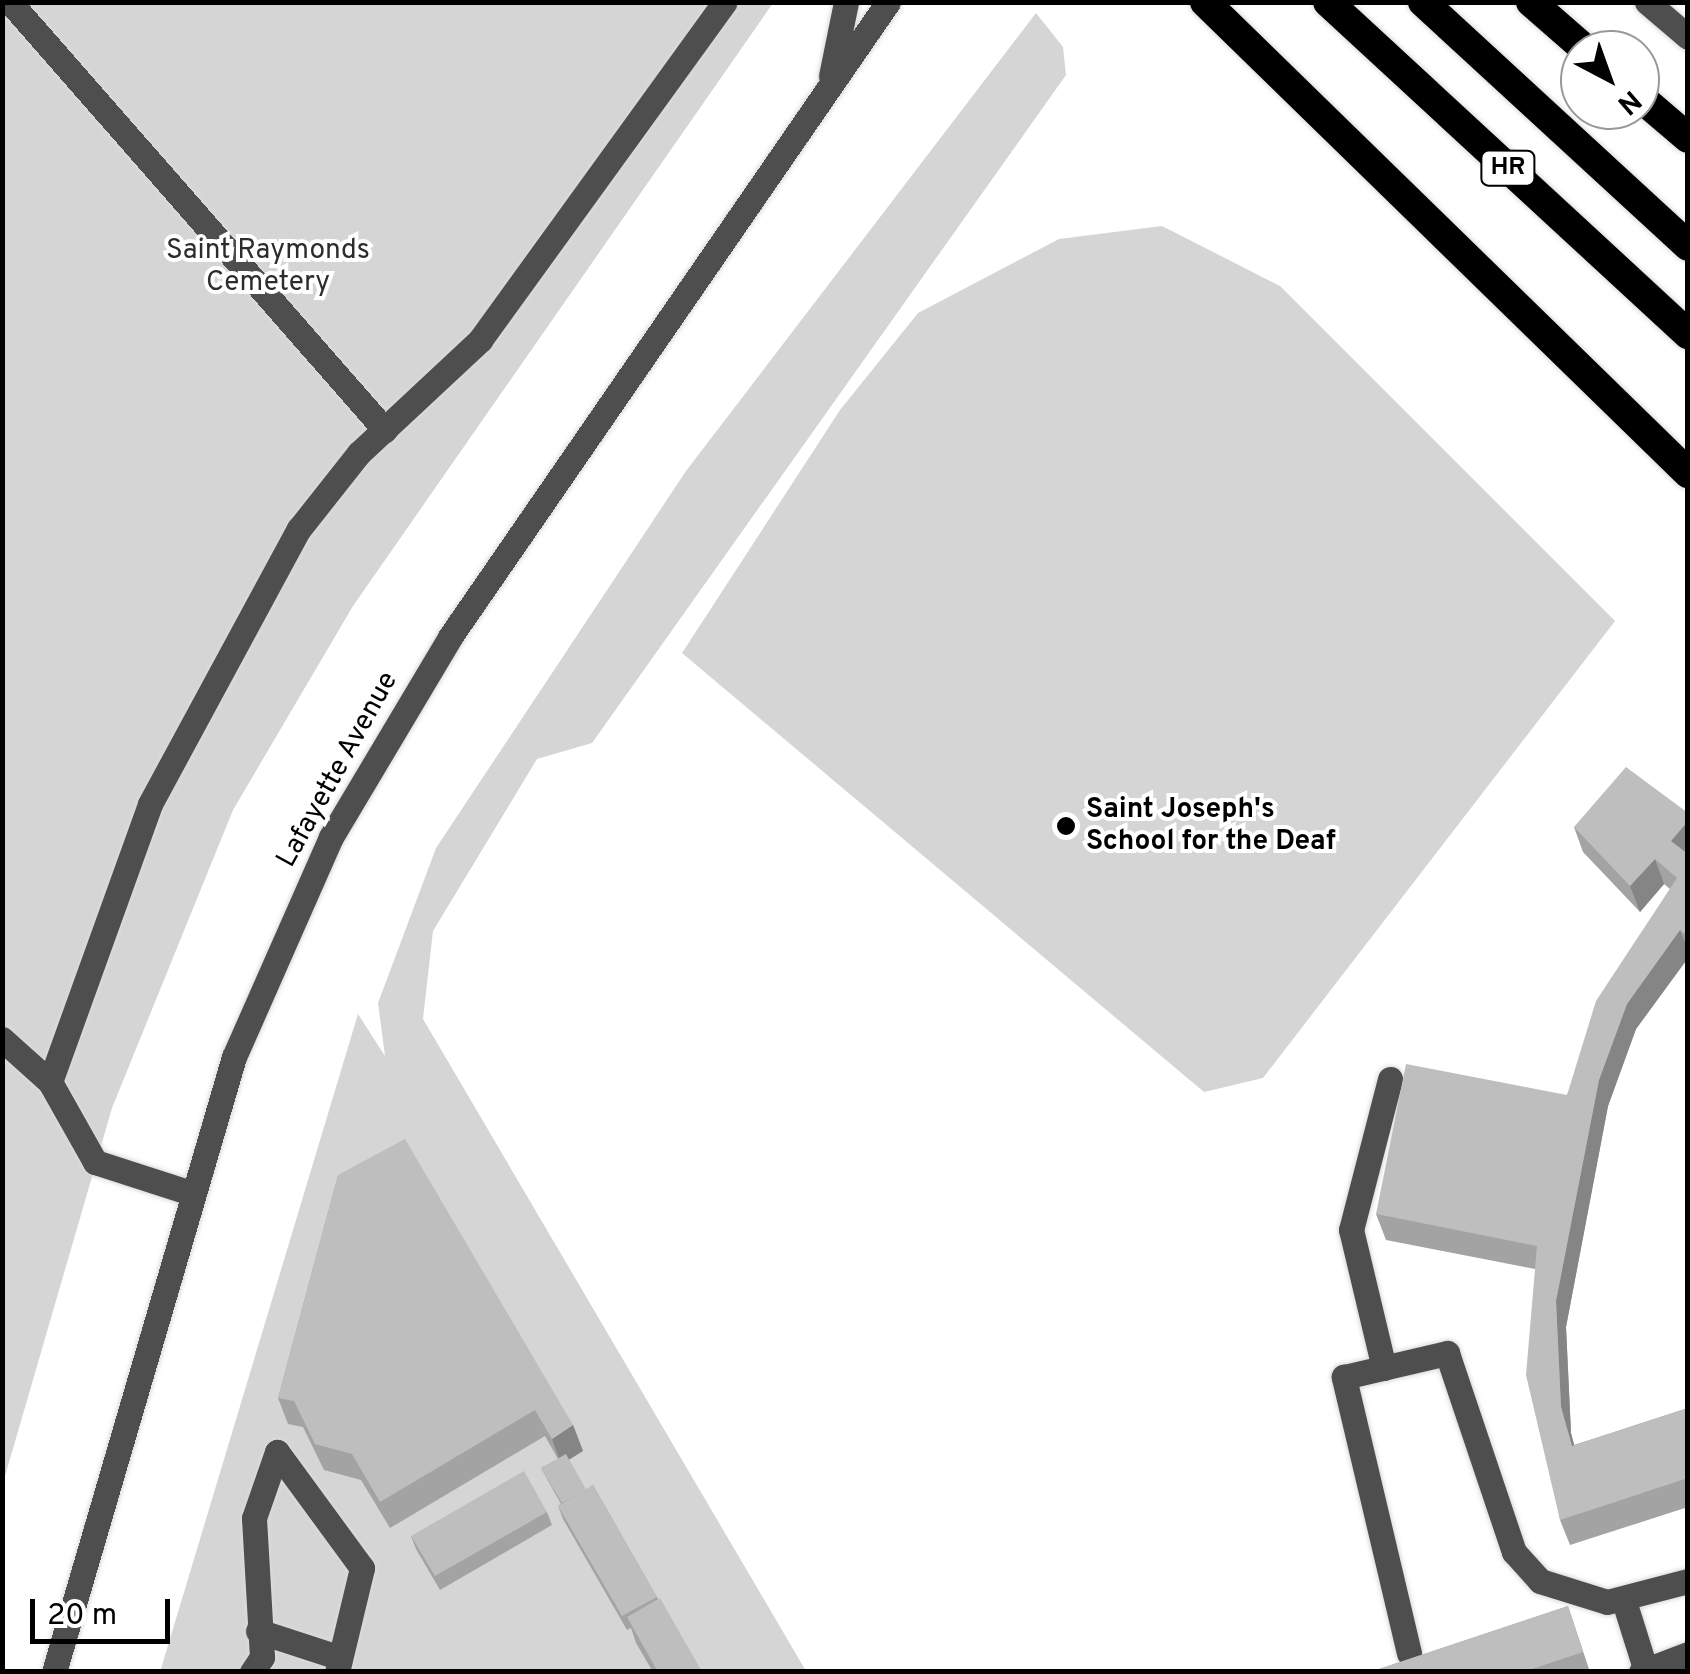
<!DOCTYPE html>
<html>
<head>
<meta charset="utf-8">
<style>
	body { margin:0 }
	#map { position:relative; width:1690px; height:1674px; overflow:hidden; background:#fff; font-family:Overpass,sans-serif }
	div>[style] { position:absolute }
	.green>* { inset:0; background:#d5d5d5 }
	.roads { filter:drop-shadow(0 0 2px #dbdbdb) drop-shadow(0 0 2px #dbdbdb) }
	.minor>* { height:25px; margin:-12.5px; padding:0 12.5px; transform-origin:12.5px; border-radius:12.5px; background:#4e4e4e }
	.highway>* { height:30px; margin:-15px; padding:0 15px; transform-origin:15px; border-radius:15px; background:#000 }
	.wall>* { inset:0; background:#a3a3a3 }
	.shaded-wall>* { inset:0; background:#858585 }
	.building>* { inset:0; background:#bebebe }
	.dots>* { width:28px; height:28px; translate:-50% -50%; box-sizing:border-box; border:5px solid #fff; border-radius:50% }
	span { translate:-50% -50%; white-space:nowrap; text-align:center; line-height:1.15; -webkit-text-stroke:8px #fff; paint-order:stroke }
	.shield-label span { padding:2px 8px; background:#fff; border:2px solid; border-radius:8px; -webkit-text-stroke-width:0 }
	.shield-label { font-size:25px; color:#000; font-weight:700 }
	.park-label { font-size:28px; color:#2c2c2c }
	.street-label { font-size:28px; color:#000 }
	.poi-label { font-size:28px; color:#000; font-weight:700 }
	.left { translate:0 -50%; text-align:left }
	.frame { position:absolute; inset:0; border:5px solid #000; pointer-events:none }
	.north { position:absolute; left:1560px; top:30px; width:100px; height:100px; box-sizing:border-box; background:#fff; border:2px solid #999; border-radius:50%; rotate:139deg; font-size:28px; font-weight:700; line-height:40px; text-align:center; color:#000 }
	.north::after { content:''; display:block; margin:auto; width:35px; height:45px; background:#000; clip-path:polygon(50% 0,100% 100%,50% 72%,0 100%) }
	.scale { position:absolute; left:30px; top:1599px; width:140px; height:45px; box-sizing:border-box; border:5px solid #000; border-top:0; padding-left:12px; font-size:30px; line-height:35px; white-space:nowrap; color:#000; -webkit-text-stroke:8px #fff; paint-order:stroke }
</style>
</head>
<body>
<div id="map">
	<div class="green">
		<div style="clip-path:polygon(3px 3px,773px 3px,353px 606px,233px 810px,112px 1108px,3px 1483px)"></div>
		<div style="clip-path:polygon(1036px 13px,1063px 47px,1066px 75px,592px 743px,537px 759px,433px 931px,423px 1019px,806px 1671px,160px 1672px,358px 1014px,385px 1056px,378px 1003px,436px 848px,686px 471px)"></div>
		<div style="clip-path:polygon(1162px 226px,1280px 286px,1615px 621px,1263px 1078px,1204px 1092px,682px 653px,840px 410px,918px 313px,1059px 239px)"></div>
	</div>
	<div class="roads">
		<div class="minor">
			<div style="left:10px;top:2px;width:569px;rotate:48.78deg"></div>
			<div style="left:1647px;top:2px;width:54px;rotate:40.5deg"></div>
			<div style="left:831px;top:76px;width:76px;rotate:-78.5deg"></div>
			<div style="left:2px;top:1039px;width:64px;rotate:41.9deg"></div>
			<div style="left:50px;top:1082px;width:92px;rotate:60.6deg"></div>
			<div style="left:95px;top:1162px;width:101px;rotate:17.9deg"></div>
			<div style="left:50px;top:1082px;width:295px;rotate:-70.2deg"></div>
			<div style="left:150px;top:804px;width:313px;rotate:-61.6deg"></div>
			<div style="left:299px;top:529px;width:97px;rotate:-51.7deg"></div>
			<div style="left:359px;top:453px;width:166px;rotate:-43deg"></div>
			<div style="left:480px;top:340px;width:417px;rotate:-54.1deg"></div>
			<div style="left:1384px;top:1368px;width:142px;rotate:-103.4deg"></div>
			<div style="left:1351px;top:1230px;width:156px;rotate:-75.5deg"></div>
			<div style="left:1624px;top:1601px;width:70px;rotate:72.6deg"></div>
			<div style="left:258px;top:1631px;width:84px;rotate:18deg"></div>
			<div style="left:1409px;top:1653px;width:284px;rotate:-103.3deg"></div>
			<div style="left:1344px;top:1377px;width:106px;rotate:-13.1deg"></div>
			<div style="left:1447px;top:1353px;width:210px;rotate:71.4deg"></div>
			<div style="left:1514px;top:1552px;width:39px;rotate:48deg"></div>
			<div style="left:1540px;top:1581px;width:70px;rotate:17.4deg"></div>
			<div style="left:1607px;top:1602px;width:84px;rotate:-14.5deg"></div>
			<div style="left:54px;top:1672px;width:641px;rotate:-73.69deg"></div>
			<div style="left:234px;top:1057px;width:240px;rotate:-66.2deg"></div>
			<div style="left:331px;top:837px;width:233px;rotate:-59.2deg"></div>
			<div style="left:450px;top:637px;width:771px;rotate:-55.4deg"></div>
			<div style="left:252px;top:1672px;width:18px;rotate:-56deg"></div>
			<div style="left:262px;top:1657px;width:139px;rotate:-93.3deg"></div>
			<div style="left:254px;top:1518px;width:70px;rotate:-70.8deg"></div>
			<div style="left:277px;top:1452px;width:144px;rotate:53.8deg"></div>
			<div style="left:362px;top:1568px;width:107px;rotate:103.5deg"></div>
			<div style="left:1641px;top:1672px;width:50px;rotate:-21deg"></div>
		</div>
		<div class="highway">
			<div style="left:1205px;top:2px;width:675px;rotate:44.28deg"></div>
			<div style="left:1328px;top:2px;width:490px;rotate:42.7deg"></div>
			<div style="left:1423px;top:2px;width:360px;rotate:42.6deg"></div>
			<div style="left:1531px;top:2px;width:73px;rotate:41.1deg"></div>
			<div style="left:1640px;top:97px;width:63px;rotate:40.5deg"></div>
		</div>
	</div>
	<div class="wall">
		<div style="clip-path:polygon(1688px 813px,1688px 958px,1636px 1029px,1608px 1106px,1566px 1327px,1571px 1433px,1574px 1445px,1688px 1408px,1688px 1507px,1570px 1545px,1560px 1520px,1535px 1269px,1386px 1240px,1376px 1214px,1567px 1095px,1670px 889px,1664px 884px,1640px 912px,1583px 852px,1574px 827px)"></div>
		<div style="clip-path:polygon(338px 1175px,573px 1425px,583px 1451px,569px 1460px,586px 1490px,593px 1485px,658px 1599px,702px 1672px,653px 1672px,636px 1643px,631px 1628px,627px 1630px,563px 1519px,558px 1506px,561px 1504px,541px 1468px,558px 1459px,545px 1436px,390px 1528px,361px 1480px,324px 1470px,303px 1427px,288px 1424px,278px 1398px)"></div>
		<div style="clip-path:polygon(547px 1512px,552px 1525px,440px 1590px,416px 1549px,411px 1536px)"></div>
		<div style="clip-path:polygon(1568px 1606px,1590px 1672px,1370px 1672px)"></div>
	</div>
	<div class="shaded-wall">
		<div style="clip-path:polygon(1688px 821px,1688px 858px,1671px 841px)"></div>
		<div style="clip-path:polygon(1655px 859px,1664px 884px,1640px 912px,1630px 886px)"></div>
		<div style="clip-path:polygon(1680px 930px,1688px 950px,1688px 958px,1636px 1029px,1608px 1106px,1566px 1327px,1571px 1433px,1581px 1471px,1572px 1446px,1561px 1407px,1556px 1301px,1599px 1080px,1627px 1004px)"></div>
		<div style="clip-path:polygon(573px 1425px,583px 1451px,561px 1464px,552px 1439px)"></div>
	</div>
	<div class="building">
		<div style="clip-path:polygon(1626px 767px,1688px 813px,1688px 821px,1671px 841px,1688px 854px,1688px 936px,1680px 930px,1627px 1004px,1599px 1080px,1556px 1301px,1561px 1407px,1572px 1446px,1688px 1408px,1688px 1478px,1560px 1520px,1526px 1375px,1537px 1246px,1376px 1214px,1406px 1064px,1567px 1095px,1596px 1001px,1677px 878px,1655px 859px,1630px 886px,1574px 827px)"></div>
		<div style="clip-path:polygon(405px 1139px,573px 1425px,552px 1439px,535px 1410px,380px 1502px,352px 1454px,315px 1444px,294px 1401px,278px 1398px,338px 1175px)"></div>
		<div style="clip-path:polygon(566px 1454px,586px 1490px,562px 1503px,541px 1468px)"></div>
		<div style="clip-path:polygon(524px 1471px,547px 1512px,435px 1576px,411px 1536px)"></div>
		<div style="clip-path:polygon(593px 1485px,657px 1597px,622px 1616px,558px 1506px)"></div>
		<div style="clip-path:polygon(660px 1598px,702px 1672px,658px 1672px,627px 1617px)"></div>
		<div style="clip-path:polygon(1568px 1606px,1583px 1652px,1523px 1672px,1370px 1672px)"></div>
	</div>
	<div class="dots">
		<div style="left:1066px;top:826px;background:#000"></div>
	</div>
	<div class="shield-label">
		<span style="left:1508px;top:168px">HR</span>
	</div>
	<div class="park-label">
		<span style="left:268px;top:267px">Saint Raymonds<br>Cemetery</span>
	</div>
	<div class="street-label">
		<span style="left:338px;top:770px;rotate:-61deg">Lafayette Avenue</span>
	</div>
	<div class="poi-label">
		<span class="left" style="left:1086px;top:826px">Saint Joseph's<br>School for the Deaf</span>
	</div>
	<div class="frame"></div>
	<div class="north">N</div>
	<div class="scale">20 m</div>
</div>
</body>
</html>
